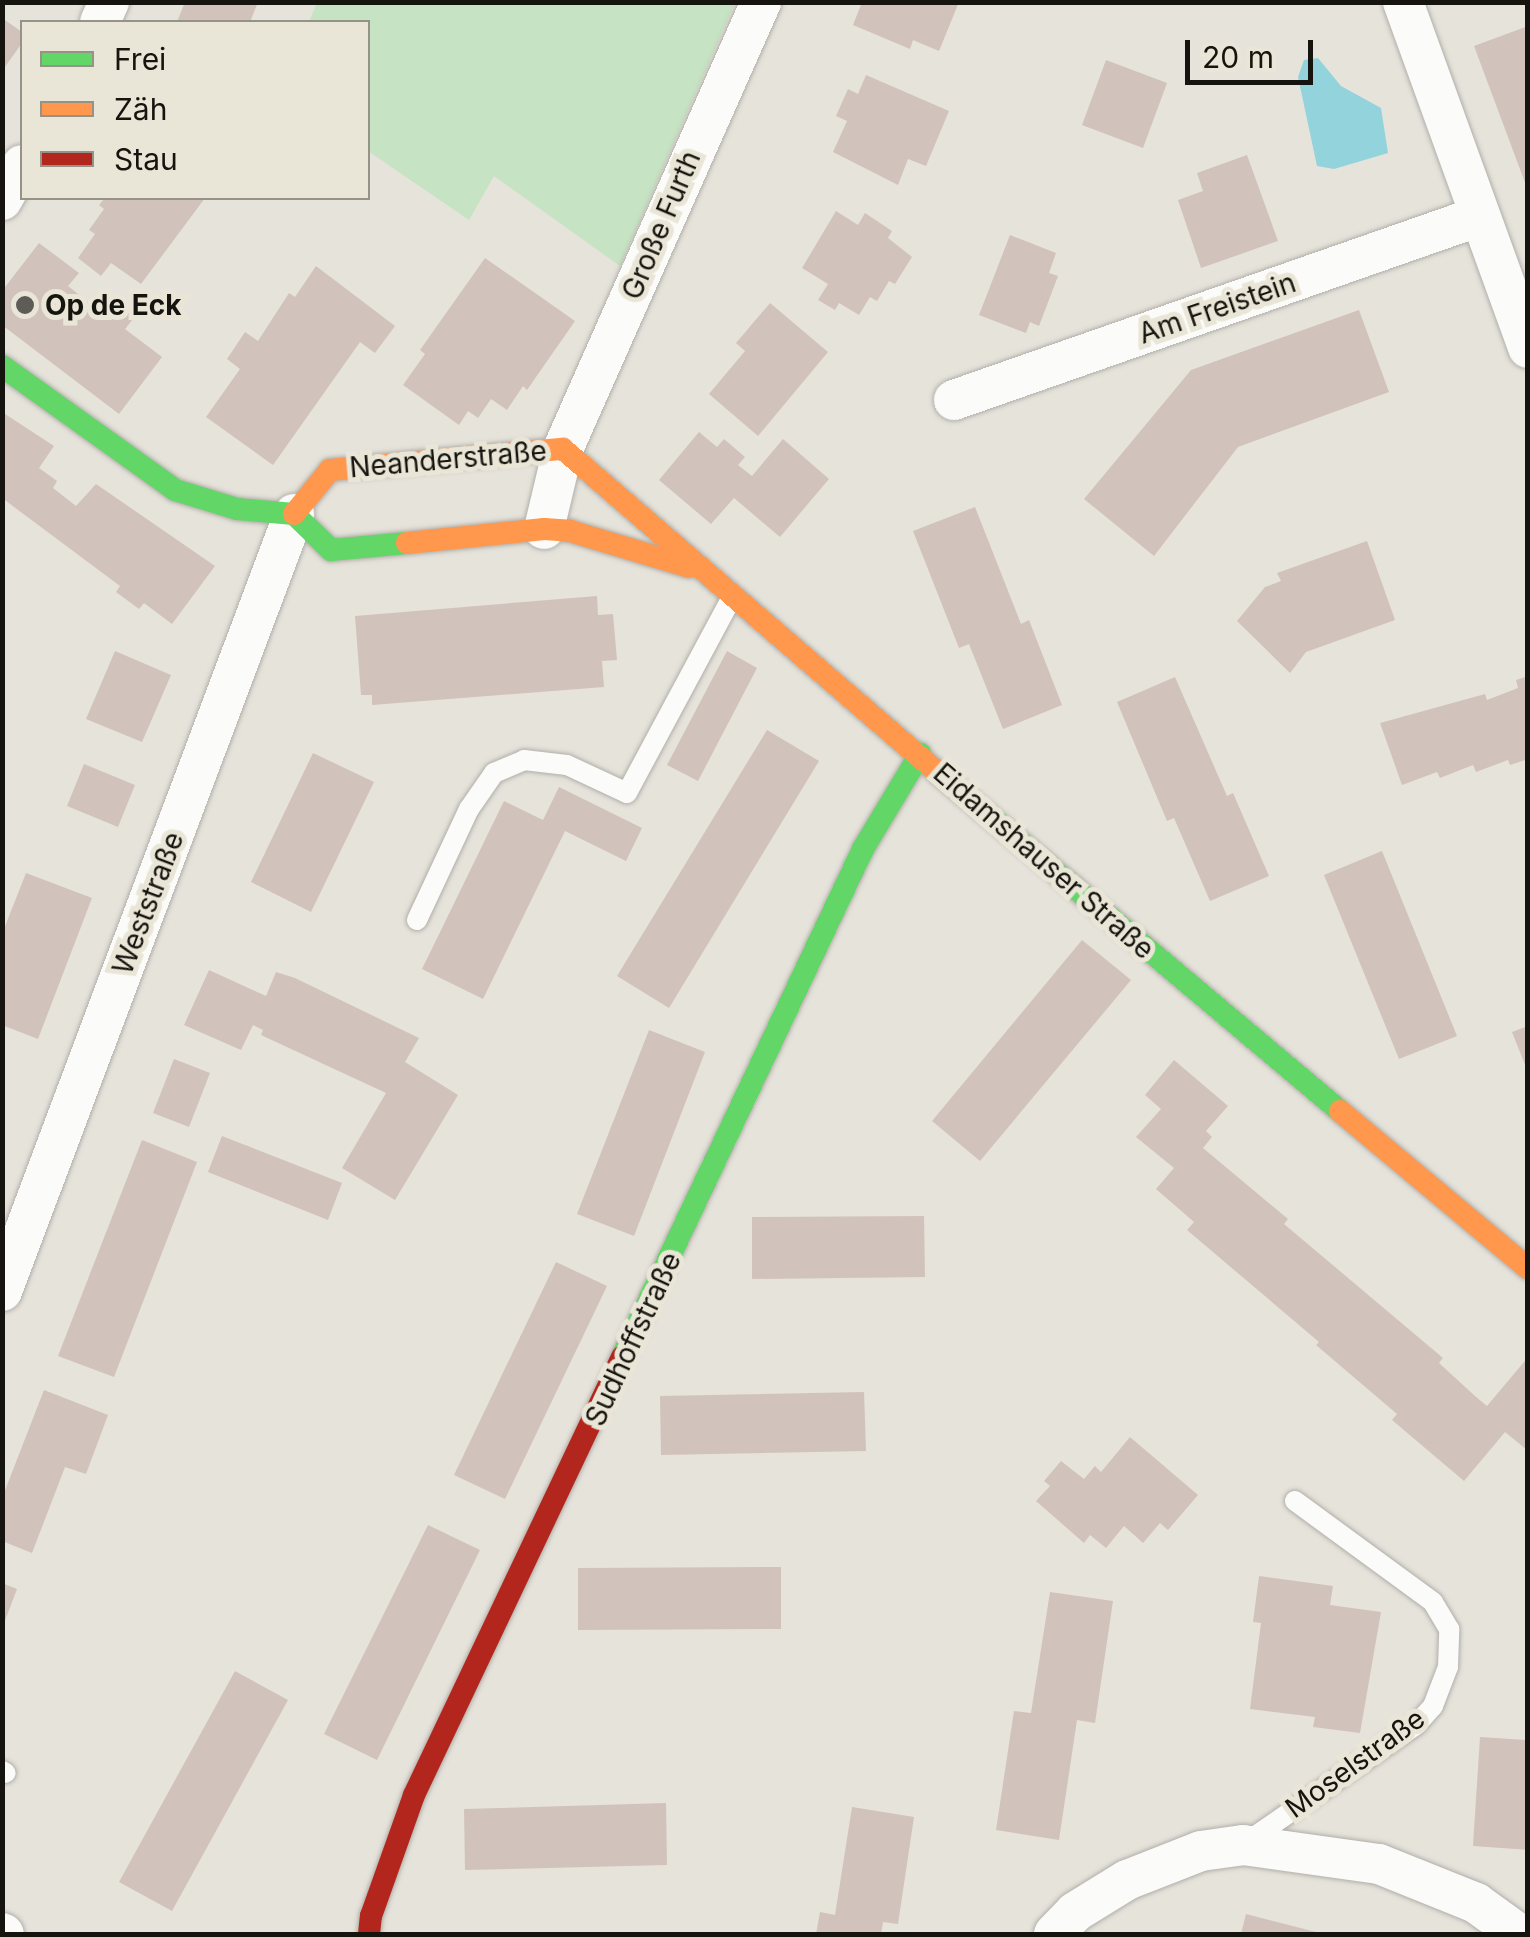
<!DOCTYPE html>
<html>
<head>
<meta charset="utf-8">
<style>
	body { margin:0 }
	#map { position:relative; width:1530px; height:1937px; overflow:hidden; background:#e6e3db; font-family:Inter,sans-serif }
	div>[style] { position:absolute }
	.green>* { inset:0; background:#c6e3c3 }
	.water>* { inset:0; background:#93d3dc }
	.building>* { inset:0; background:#d1c3bb }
	.roads { filter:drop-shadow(0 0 2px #b1afa9) drop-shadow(0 0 2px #b1afa9) }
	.lane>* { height:20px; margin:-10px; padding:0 10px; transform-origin:10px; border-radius:10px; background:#fbfbfa }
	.street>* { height:40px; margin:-20px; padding:0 20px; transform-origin:20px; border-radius:20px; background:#fbfbfa }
	.fast>* { height:22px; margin:-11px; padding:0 11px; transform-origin:11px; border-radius:11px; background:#63d668 }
	.slow>* { height:22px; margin:-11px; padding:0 11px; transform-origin:11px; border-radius:11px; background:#ff974d }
	.jam>* { height:22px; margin:-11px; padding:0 11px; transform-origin:11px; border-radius:11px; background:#b3261e }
	.dots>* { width:28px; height:28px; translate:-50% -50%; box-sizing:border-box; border:5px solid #eae6d7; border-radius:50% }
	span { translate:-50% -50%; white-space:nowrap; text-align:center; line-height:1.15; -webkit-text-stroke:10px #eae6d7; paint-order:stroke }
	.street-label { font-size:28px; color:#15140e }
	.poi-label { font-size:28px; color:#15140e; font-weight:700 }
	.left { translate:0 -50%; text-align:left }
	.frame { position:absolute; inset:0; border:5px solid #15140e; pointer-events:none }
	.legend { position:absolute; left:20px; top:20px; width:350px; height:180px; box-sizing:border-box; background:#eae6d7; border:2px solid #959287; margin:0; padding:12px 18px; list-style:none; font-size:30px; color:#15140e }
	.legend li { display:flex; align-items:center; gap:20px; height:50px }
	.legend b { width:50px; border:2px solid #959287 }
	.scale { position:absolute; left:1185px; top:40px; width:128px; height:45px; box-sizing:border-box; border:5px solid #15140e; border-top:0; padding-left:12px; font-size:30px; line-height:35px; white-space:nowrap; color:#15140e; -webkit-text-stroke:8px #eae6d7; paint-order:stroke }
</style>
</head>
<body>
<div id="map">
	<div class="green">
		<div style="clip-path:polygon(317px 2px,735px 2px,735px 3px,620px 266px,494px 176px,469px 220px,368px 151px,368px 22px,309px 22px)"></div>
	</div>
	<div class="water">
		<div style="clip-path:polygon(1318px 58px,1341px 86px,1381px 108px,1388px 153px,1334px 169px,1317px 166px,1298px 77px,1304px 60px)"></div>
	</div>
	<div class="building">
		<div style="clip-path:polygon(185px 2px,258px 2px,250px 22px,177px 22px)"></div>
		<div style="clip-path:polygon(862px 2px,959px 2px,939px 51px,913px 40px,910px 49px,853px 25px)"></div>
		<div style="clip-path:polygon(2px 18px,22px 32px,22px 43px,2px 71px)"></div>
		<div style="clip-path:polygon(1528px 26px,1528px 188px,1527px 188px,1474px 46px)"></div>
		<div style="clip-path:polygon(1106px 60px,1167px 83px,1143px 148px,1082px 125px)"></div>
		<div style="clip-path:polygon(866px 75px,949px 111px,926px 166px,908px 159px,898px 185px,833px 152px,847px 121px,836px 116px,848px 89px,858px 94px)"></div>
		<div style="clip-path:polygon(1247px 155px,1278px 241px,1201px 268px,1178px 200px,1203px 191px,1197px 173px)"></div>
		<div style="clip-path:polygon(105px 198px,205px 198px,141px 284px,111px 263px,101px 276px,78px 258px,95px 234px,89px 230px,104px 209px,99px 205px)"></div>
		<div style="clip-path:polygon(836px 211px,858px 225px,865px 213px,892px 231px,888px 238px,912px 257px,895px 284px,889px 281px,877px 301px,870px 297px,859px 315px,839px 303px,835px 310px,818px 300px,828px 284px,802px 268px)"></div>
		<div style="clip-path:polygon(1010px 235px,1056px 253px,1049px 273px,1058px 276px,1039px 326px,1030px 322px,1026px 333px,979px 315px)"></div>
		<div style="clip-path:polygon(39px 243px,79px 273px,68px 286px,105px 315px,118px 298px,138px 313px,125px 329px,162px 357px,119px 414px,2px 325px,2px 291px)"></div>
		<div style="clip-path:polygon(485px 258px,575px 321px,527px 390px,523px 386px,507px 410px,491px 399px,478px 418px,468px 411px,459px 425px,403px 385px,425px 354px,420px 350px)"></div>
		<div style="clip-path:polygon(316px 266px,395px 326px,375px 353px,360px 342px,273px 465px,206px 417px,240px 369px,227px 359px,245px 332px,258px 341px,289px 293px,295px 297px)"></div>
		<div style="clip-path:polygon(770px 303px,828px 352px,758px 436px,709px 394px,745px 351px,736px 343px)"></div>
		<div style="clip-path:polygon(1359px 310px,1389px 392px,1238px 447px,1154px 556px,1084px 499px,1191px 370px)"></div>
		<div style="clip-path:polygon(2px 412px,54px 446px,39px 468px,57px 481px,53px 488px,76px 506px,96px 484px,215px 566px,172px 624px,144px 603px,139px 609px,116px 592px,120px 586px,2px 498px)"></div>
		<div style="clip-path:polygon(699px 432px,717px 447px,724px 439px,745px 457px,738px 465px,752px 476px,783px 439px,829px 479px,780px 537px,734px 498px,711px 524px,659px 480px)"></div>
		<div style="clip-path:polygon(975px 507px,1021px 624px,1029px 620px,1062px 705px,1003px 729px,969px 644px,959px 648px,913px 531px)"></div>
		<div style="clip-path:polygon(1367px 541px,1395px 620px,1306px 652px,1290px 673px,1237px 621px,1265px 587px,1281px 581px,1277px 573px)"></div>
		<div style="clip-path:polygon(597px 596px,598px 615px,613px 614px,617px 660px,602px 661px,604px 687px,372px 705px,372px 695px,361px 695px,355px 616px)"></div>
		<div style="clip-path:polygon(115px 651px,171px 675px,142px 742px,86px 719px)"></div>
		<div style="clip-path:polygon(727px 651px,757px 668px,698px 781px,667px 765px)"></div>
		<div style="clip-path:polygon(1528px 676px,1528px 759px,1510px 765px,1508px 760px,1476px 772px,1473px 765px,1440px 778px,1437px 772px,1402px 785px,1380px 723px,1485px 694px,1487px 700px,1518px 688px,1516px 680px)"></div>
		<div style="clip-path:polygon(1175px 677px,1227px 796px,1233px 793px,1269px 876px,1210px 901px,1174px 818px,1167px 821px,1117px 702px)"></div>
		<div style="clip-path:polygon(767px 730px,819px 761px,669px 1008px,617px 976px)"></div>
		<div style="clip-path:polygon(313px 753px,374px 782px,311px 912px,251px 882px)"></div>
		<div style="clip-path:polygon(84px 764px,135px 785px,118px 827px,67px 806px)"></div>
		<div style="clip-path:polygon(559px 787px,642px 828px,626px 861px,565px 831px,483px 999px,422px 969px,504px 801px,543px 820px)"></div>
		<div style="clip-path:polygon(1382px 851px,1457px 1036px,1399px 1059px,1324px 875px)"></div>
		<div style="clip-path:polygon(26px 873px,92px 898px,38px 1039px,2px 1025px,2px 934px)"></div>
		<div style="clip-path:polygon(1082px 940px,1131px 980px,980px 1161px,932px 1121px)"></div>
		<div style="clip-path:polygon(209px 970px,266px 996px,276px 972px,295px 978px,419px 1038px,405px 1062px,458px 1095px,395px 1200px,342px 1168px,386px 1093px,261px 1035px,263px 1030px,253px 1025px,241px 1050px,184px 1025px)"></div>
		<div style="clip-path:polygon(1528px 1026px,1528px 1069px,1527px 1070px,1512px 1032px)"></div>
		<div style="clip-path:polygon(649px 1030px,705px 1052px,634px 1236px,577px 1214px)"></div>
		<div style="clip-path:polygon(174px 1059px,210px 1073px,189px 1127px,153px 1113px)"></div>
		<div style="clip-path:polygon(1174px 1060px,1228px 1106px,1206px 1131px,1212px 1137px,1203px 1148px,1288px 1219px,1284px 1224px,1443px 1358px,1439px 1363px,1475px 1396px,1487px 1406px,1528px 1357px,1528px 1451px,1505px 1432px,1464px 1481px,1392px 1420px,1397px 1414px,1316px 1345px,1319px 1342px,1187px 1230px,1194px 1222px,1156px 1189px,1174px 1168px,1136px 1137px,1161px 1109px,1145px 1095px)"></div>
		<div style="clip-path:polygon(222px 1136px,342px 1183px,328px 1220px,208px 1172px)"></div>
		<div style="clip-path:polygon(142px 1140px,197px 1162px,114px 1377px,58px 1356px)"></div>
		<div style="clip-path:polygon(924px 1216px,925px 1277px,752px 1279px,752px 1217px)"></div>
		<div style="clip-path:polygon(556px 1262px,607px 1286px,505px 1499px,454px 1475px)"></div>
		<div style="clip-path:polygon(44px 1390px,108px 1415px,86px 1474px,65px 1467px,32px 1553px,2px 1541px,2px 1498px)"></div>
		<div style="clip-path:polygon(864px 1392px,866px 1451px,661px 1455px,660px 1396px)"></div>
		<div style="clip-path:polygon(1130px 1437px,1198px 1495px,1168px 1530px,1160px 1523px,1143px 1543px,1124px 1526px,1106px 1548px,1090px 1535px,1084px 1543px,1036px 1501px,1050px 1486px,1044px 1481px,1061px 1461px,1084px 1479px,1095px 1466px,1101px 1472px)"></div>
		<div style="clip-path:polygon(428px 1525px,480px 1550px,377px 1760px,324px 1734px)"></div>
		<div style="clip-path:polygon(781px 1567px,781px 1629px,578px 1630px,578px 1568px)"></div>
		<div style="clip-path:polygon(1259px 1576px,1333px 1586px,1330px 1605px,1381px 1612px,1360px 1733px,1313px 1727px,1315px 1717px,1250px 1709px,1261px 1623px,1253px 1622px)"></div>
		<div style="clip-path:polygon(2px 1583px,17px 1589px,3px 1626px,2px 1626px)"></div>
		<div style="clip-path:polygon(1050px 1592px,1113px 1601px,1095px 1723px,1077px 1720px,1059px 1840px,996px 1830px,1014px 1711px,1031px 1713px)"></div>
		<div style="clip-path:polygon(235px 1671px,288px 1700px,172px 1911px,119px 1882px)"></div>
		<div style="clip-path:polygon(1480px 1737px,1528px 1740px,1528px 1850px,1473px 1846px)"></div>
		<div style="clip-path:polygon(666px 1803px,667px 1865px,465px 1870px,464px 1809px)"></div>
		<div style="clip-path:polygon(852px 1807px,914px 1817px,898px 1924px,883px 1922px,881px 1934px,816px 1934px,820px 1912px,835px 1915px)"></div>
		<div style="clip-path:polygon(1246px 1914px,1320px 1933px,1320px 1934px,1241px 1934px)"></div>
	</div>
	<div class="roads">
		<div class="lane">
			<div style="left:417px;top:920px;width:123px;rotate:-64.9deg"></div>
			<div style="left:469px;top:809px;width:44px;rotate:-55.2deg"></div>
			<div style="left:494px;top:773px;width:33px;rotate:-23deg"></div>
			<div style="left:524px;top:760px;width:43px;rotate:6.6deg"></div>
			<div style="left:567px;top:765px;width:66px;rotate:25deg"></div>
			<div style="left:627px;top:793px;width:222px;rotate:-61.8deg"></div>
			<div style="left:2px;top:1771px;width:4px;rotate:27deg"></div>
			<div style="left:1244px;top:1844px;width:209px;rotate:-34.7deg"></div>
			<div style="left:1416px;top:1725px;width:25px;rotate:-48deg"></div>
			<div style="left:1433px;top:1706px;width:42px;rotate:-69deg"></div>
			<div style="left:1448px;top:1667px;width:38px;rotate:-88deg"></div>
			<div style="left:1449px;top:1629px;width:31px;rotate:-121deg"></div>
			<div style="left:1433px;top:1602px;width:171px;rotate:-143.8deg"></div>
		</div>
		<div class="street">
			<div style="left:1403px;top:2px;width:368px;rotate:70.1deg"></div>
			<div style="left:100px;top:22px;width:22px;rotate:-66deg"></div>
			<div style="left:2px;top:200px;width:40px;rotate:-60.3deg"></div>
			<div style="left:954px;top:400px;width:557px;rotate:-19.28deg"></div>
			<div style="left:544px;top:529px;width:82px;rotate:-76.6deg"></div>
			<div style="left:563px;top:449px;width:489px;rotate:-66.1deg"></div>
			<div style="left:2px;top:1291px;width:830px;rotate:-69.4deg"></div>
			<div style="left:2px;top:1933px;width:2px;rotate:27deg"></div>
			<div style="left:1054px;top:1934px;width:30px;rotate:-46deg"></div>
			<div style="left:1075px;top:1912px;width:61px;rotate:-31.6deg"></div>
			<div style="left:1127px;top:1880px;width:79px;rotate:-21.4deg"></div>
			<div style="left:1201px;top:1851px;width:42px;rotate:-8.1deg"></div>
			<div style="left:1243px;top:1845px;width:137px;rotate:8deg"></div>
			<div style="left:1379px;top:1864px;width:105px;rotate:21.9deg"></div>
			<div style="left:1476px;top:1903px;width:53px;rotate:35.8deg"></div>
		</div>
		<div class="fast">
			<div style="left:2px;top:366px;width:213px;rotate:35.6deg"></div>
			<div style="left:175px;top:490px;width:65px;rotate:17deg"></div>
			<div style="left:237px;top:509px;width:57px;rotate:5deg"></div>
			<div style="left:294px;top:514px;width:52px;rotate:44.2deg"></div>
			<div style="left:331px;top:550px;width:76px;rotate:-5.3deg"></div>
			<div style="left:937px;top:772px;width:527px;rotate:40.07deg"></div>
			<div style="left:622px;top:1357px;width:562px;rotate:-64.62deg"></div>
			<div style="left:863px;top:849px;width:111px;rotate:-59deg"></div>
		</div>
		<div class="slow">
			<div style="left:294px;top:514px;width:57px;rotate:-50.7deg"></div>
			<div style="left:330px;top:470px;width:234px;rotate:-5.2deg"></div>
			<div style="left:563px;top:449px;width:494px;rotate:40.8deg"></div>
			<div style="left:407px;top:543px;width:138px;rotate:-5.8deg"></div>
			<div style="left:544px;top:529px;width:26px;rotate:4deg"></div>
			<div style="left:570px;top:531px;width:124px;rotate:16.8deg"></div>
			<div style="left:1340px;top:1111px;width:245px;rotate:39.9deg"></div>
		</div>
		<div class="jam">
			<div style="left:369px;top:1934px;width:18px;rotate:-84deg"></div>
			<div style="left:371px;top:1916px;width:128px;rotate:-70.4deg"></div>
			<div style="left:414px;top:1795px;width:485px;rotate:-64.6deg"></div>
		</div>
	</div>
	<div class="dots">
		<div style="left:25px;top:305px;background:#5e5c56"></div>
	</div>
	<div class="street-label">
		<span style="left:661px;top:225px;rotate:-67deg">Große Furth</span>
		<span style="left:1217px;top:308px;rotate:-19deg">Am Freistein</span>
		<span style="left:448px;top:459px;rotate:-5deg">Neanderstraße</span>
		<span style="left:1044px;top:861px;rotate:41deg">Eidamshauser Straße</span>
		<span style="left:148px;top:903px;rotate:-69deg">Weststraße</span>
		<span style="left:633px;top:1339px;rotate:-65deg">Sudhoffstraße</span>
		<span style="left:1355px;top:1763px;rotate:-36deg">Moselstraße</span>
	</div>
	<div class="poi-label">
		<span class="left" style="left:45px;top:305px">Op de Eck</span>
	</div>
	<div class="frame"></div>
	<ul class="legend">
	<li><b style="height:12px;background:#63d668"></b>Frei</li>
	<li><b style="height:12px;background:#ff974d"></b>Zäh</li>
	<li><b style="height:12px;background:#b3261e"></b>Stau</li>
	</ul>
	<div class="scale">20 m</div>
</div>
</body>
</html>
